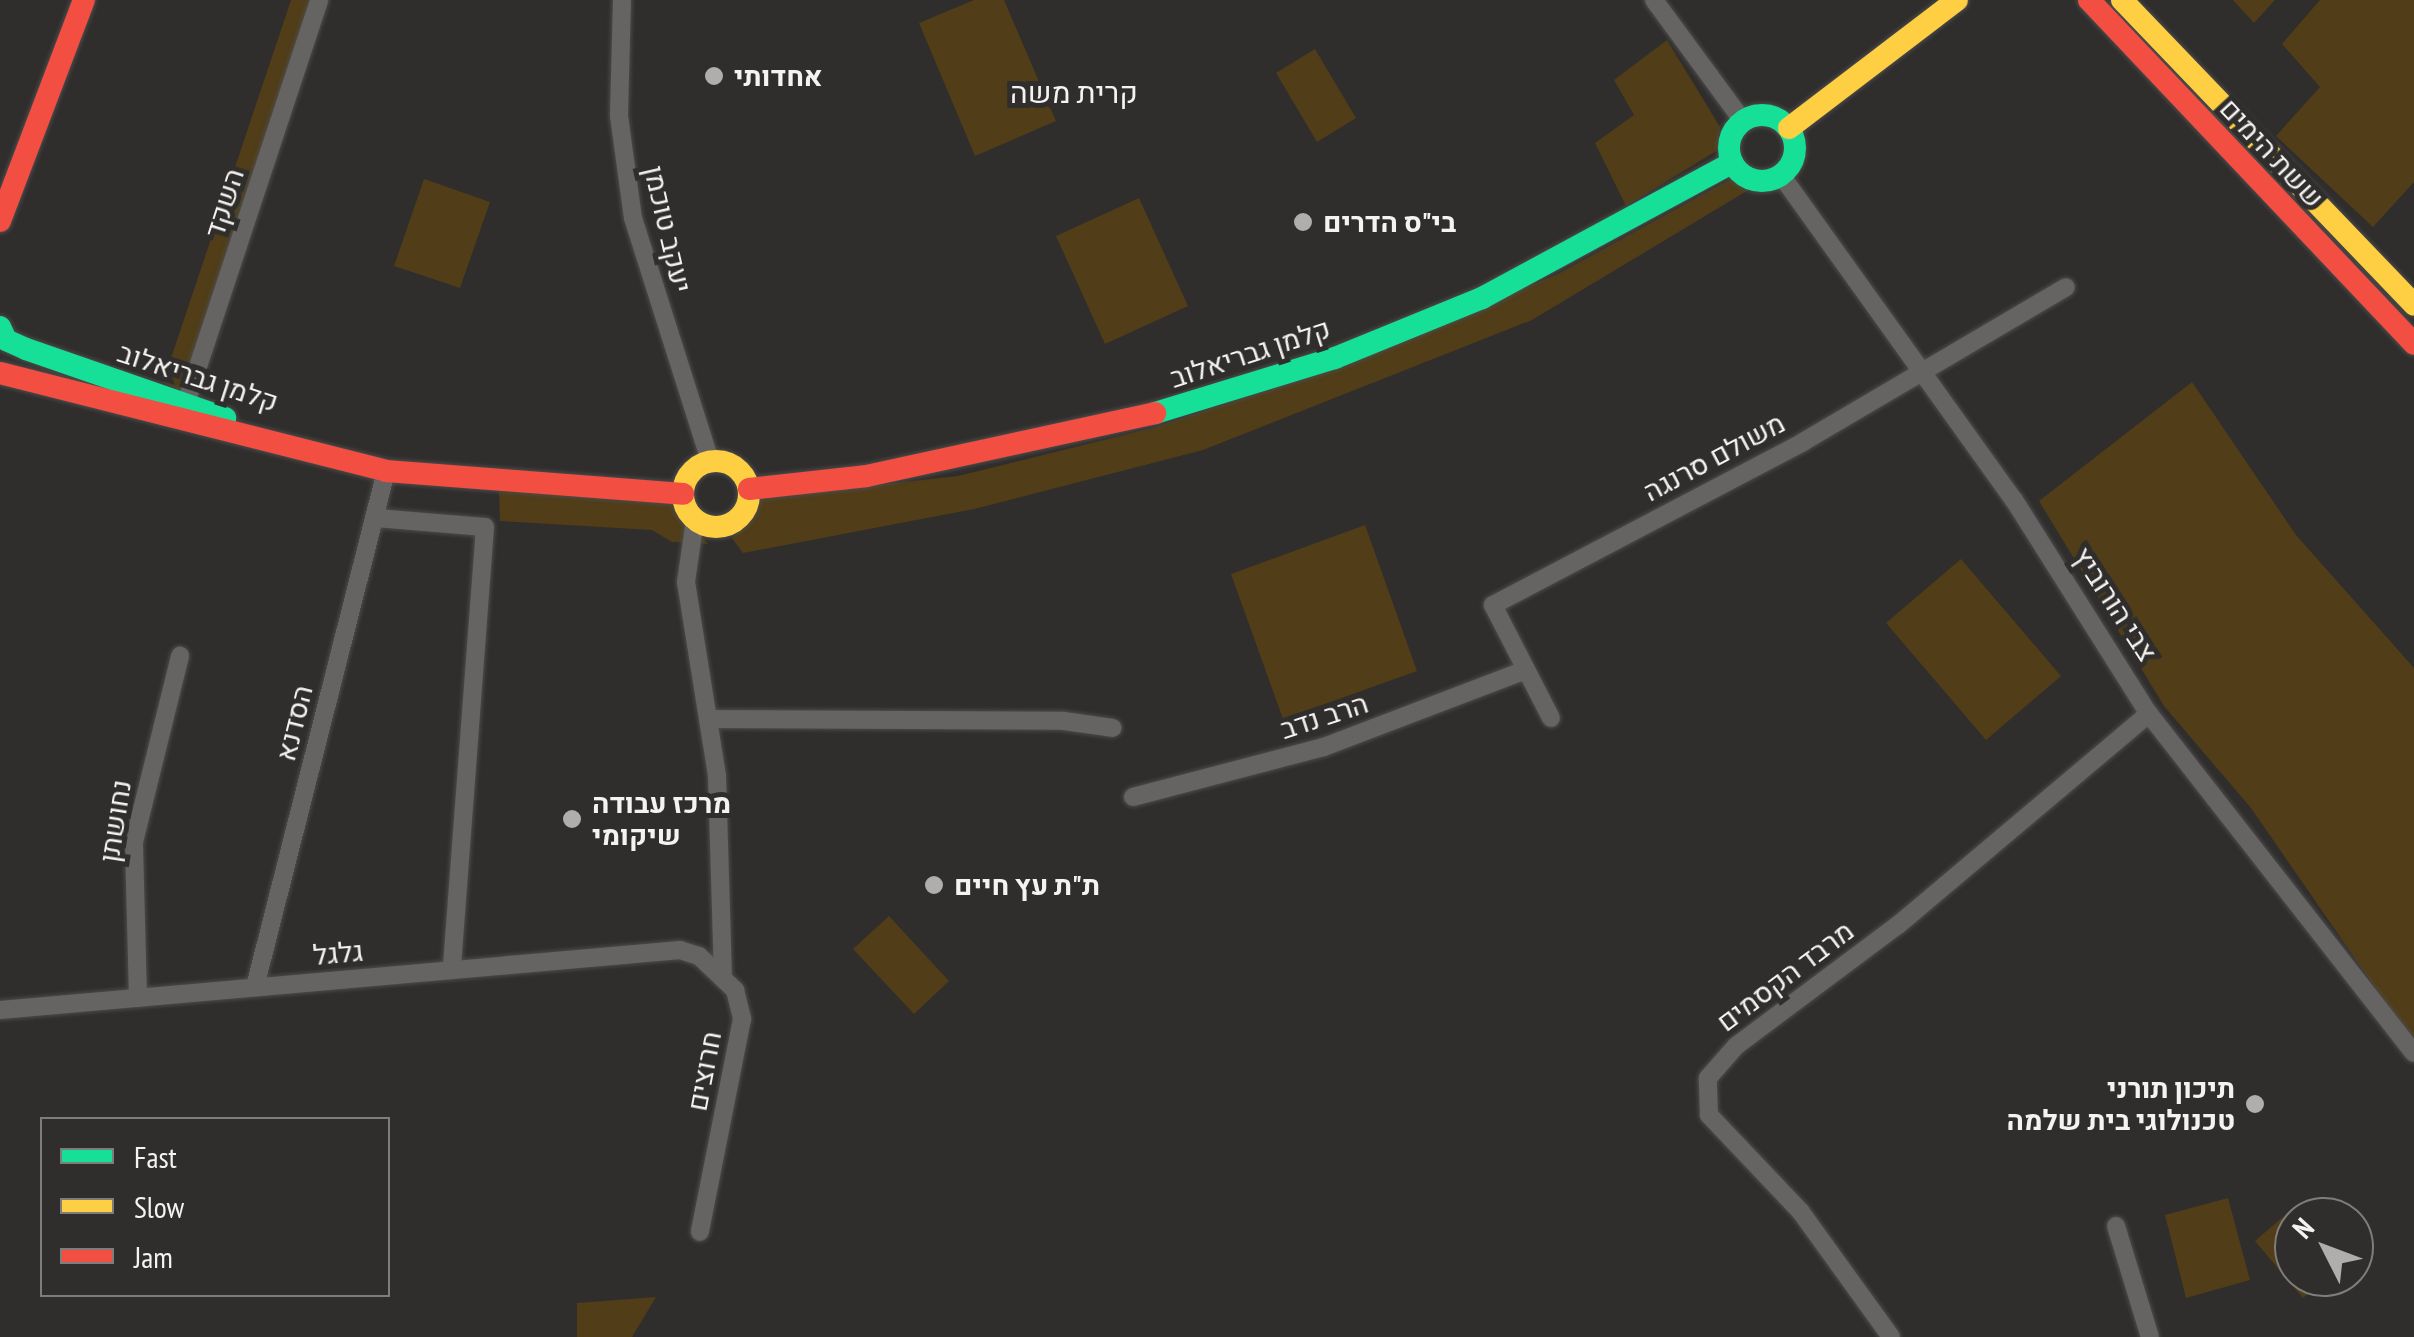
<!DOCTYPE html>
<html>
<head>
<meta charset="utf-8">
<style>
	body { margin:0 }
	#map { position:relative; width:2414px; height:1337px; overflow:hidden; background:#2f2e2d; font-family:"PT Sans Narrow",Heebo,sans-serif }
	div>[style] { position:absolute }
	.green>* { inset:0; background:#513d17 }
	.roads { filter:drop-shadow(0 0 2px #4c4b4a) drop-shadow(0 0 2px #4c4b4a) }
	.street>* { height:18px; margin:-9px; padding:0 9px; transform-origin:9px; border-radius:9px; background:#656463 }
	.fast>* { height:22px; margin:-11px; padding:0 11px; transform-origin:11px; border-radius:11px; background:#16e098 }
	.fast>.ring { margin:-11px; padding:0; box-sizing:content-box; background:none; border:22px solid #16e098; border-radius:50% }
	.slow>* { height:22px; margin:-11px; padding:0 11px; transform-origin:11px; border-radius:11px; background:#ffcf43 }
	.slow>.ring { margin:-11px; padding:0; box-sizing:content-box; background:none; border:22px solid #ffcf43; border-radius:50% }
	.jam>* { height:22px; margin:-11px; padding:0 11px; transform-origin:11px; border-radius:11px; background:#f24e42 }
	.dots>* { width:28px; height:28px; translate:-50% -50%; box-sizing:border-box; border:5px solid #302e2c; border-radius:50% }
	span { translate:-50% -50%; white-space:nowrap; text-align:center; line-height:1.15; -webkit-text-stroke:10px #302e2c; paint-order:stroke }
	.poi-label { font-size:28px; color:#f4f3f1; font-weight:700 }
	.left { translate:0 -50%; text-align:left }
	.right { translate:-100% -50%; text-align:right }
	.street-label { font-size:28px; color:#f4f3f1 }
	.neighbourhood-label { font-size:30px; color:#f4f3f1 }
	.legend { position:absolute; left:40px; top:1117px; width:350px; height:180px; box-sizing:border-box; background:#302e2c; border:2px solid #7e7d7b; margin:0; padding:12px 18px; list-style:none; font-size:30px; color:#f4f3f1 }
	.legend li { display:flex; align-items:center; gap:20px; height:50px }
	.legend b { width:50px; border:2px solid #7e7d7b }
	.north { position:absolute; left:2274px; top:1197px; width:100px; height:100px; box-sizing:border-box; background:#302e2c; border:2px solid #7e7d7b; border-radius:50%; rotate:312deg; font-size:28px; font-weight:700; line-height:40px; text-align:center; color:#f4f3f1 }
	.north::after { content:''; display:block; margin:auto; width:35px; height:45px; background:#afaeac; clip-path:polygon(50% 0,100% 100%,50% 72%,0 100%) }
</style>
</head>
<body>
<div id="map">
	<div class="green">
		<div style="clip-path:polygon(291px 0,318px 0,188px 395px,163px 382px)"></div>
		<div style="clip-path:polygon(974px 0,1004px 0,1056px 121px,975px 156px,919px 23px)"></div>
		<div style="clip-path:polygon(2233px 0,2275px 0,2254px 23px)"></div>
		<div style="clip-path:polygon(2320px 0,2414px 0,2414px 182px,2373px 227px,2276px 136px,2320px 87px,2282px 44px)"></div>
		<div style="clip-path:polygon(1667px 40px,1720px 127px,1718px 150px,1626px 206px,1595px 143px,1634px 115px,1614px 80px)"></div>
		<div style="clip-path:polygon(1315px 49px,1356px 118px,1317px 142px,1276px 73px)"></div>
		<div style="clip-path:polygon(1733px 178px,1755px 186px,1532px 320px,1203px 450px,974px 509px,743px 553px,732px 538px,751px 518px,758px 498px,958px 476px,1156px 427px,1314px 375px,1556px 275px)"></div>
		<div style="clip-path:polygon(424px 179px,490px 202px,460px 288px,394px 266px)"></div>
		<div style="clip-path:polygon(1139px 198px,1188px 306px,1105px 344px,1056px 236px)"></div>
		<div style="clip-path:polygon(2192px 382px,2296px 535px,2414px 668px,2414px 1044px,2251px 808px,2164px 706px,2039px 501px)"></div>
		<div style="clip-path:polygon(499px 491px,673px 502px,708px 544px,672px 542px,652px 530px,500px 521px)"></div>
		<div style="clip-path:polygon(1365px 525px,1417px 671px,1283px 719px,1231px 574px)"></div>
		<div style="clip-path:polygon(1961px 559px,2061px 676px,1986px 740px,1886px 623px)"></div>
		<div style="clip-path:polygon(889px 916px,949px 981px,914px 1014px,853px 949px)"></div>
		<div style="clip-path:polygon(2228px 1198px,2250px 1280px,2186px 1298px,2165px 1215px)"></div>
		<div style="clip-path:polygon(2291px 1210px,2297px 1217px,2294px 1277px,2328px 1277px,2303px 1298px,2255px 1241px)"></div>
		<div style="clip-path:polygon(656px 1297px,632px 1337px,577px 1337px,577px 1303px)"></div>
	</div>
	<div class="roads">
		<div class="street">
			<div style="left:622px;top:0;width:116px;rotate:91.5deg"></div>
			<div style="left:619px;top:116px;width:103px;rotate:82.2deg"></div>
			<div style="left:633px;top:218px;width:255px;rotate:72.4deg"></div>
			<div style="left:1654px;top:0;width:150px;rotate:53.7deg"></div>
			<div style="left:1781px;top:175px;width:400px;rotate:54.4deg"></div>
			<div style="left:2014px;top:500px;width:253px;rotate:57.8deg"></div>
			<div style="left:2149px;top:714px;width:430px;rotate:52deg"></div>
			<div style="left:183px;top:412px;width:434px;rotate:-71.7deg"></div>
			<div style="left:376px;top:518px;width:109px;rotate:4.7deg"></div>
			<div style="left:485px;top:527px;width:444px;rotate:94.3deg"></div>
			<div style="left:695px;top:520px;width:63px;rotate:98.3deg"></div>
			<div style="left:686px;top:582px;width:196px;rotate:80.9deg"></div>
			<div style="left:717px;top:776px;width:197px;rotate:88.3deg"></div>
			<div style="left:1551px;top:718px;width:127px;rotate:-117.2deg"></div>
			<div style="left:1493px;top:605px;width:350px;rotate:-27.7deg"></div>
			<div style="left:1803px;top:442px;width:305px;rotate:-30.5deg"></div>
			<div style="left:708px;top:719px;width:356px;rotate:0.3deg"></div>
			<div style="left:1064px;top:721px;width:49px;rotate:8.1deg"></div>
			<div style="left:1133px;top:797px;width:197px;rotate:-14.7deg"></div>
			<div style="left:1324px;top:747px;width:216px;rotate:-20.9deg"></div>
			<div style="left:255px;top:987px;width:532px;rotate:-75.75deg"></div>
			<div style="left:138px;top:998px;width:156px;rotate:-91.5deg"></div>
			<div style="left:134px;top:842px;width:192px;rotate:-76.1deg"></div>
			<div style="left:0;top:1010px;width:683px;rotate:-5.04deg"></div>
			<div style="left:680px;top:950px;width:20px;rotate:18deg"></div>
			<div style="left:699px;top:956px;width:50px;rotate:43.4deg"></div>
			<div style="left:735px;top:990px;width:30px;rotate:76deg"></div>
			<div style="left:742px;top:1019px;width:217px;rotate:101.2deg"></div>
			<div style="left:2116px;top:1226px;width:116px;rotate:73deg"></div>
			<div style="left:1891px;top:1337px;width:154px;rotate:-125.8deg"></div>
			<div style="left:1801px;top:1212px;width:134px;rotate:-133.5deg"></div>
			<div style="left:1709px;top:1115px;width:37px;rotate:-92deg"></div>
			<div style="left:1708px;top:1078px;width:43px;rotate:-48.8deg"></div>
			<div style="left:1736px;top:1046px;width:202px;rotate:-36.8deg"></div>
			<div style="left:1898px;top:925px;width:328px;rotate:-40.1deg"></div>
		</div>
		<div class="fast">
			<div class="ring" style="left:1729px;top:115px;width:44px;height:44px"></div>
			<div style="left:0;top:327px;width:14px;rotate:65deg"></div>
			<div style="left:6px;top:340px;width:22px;rotate:24deg"></div>
			<div style="left:26px;top:349px;width:211px;rotate:19.1deg"></div>
			<div style="left:1155px;top:413px;width:188px;rotate:-17deg"></div>
			<div style="left:1335px;top:358px;width:159px;rotate:-22.2deg"></div>
			<div style="left:1482px;top:298px;width:284px;rotate:-28.4deg"></div>
		</div>
		<div class="slow">
			<div style="left:2122px;top:0;width:422px;rotate:46.2deg"></div>
			<div style="left:1789px;top:128px;width:211px;rotate:-37.3deg"></div>
			<div class="ring" style="left:683px;top:461px;width:44px;height:44px"></div>
		</div>
		<div class="jam">
			<div style="left:2089px;top:0;width:473px;rotate:46.6deg"></div>
			<div style="left:0;top:221px;width:236px;rotate:-69.2deg"></div>
			<div style="left:0;top:373px;width:398px;rotate:14.2deg"></div>
			<div style="left:386px;top:471px;width:298px;rotate:4.4deg"></div>
			<div style="left:749px;top:489px;width:119px;rotate:-6.3deg"></div>
			<div style="left:867px;top:476px;width:295px;rotate:-12.3deg"></div>
		</div>
	</div>
	<div class="dots">
		<div style="left:714px;top:76px;background:#afaeac"></div>
		<div style="left:1303px;top:222px;background:#afaeac"></div>
		<div style="left:572px;top:819px;background:#afaeac"></div>
		<div style="left:934px;top:885px;background:#afaeac"></div>
		<div style="left:2255px;top:1104px;background:#afaeac"></div>
	</div>
	<div class="poi-label">
		<span class="left" style="left:734px;top:76px">אחדותי</span>
		<span class="left" style="left:1323px;top:222px">בי"ס הדרים</span>
		<span class="left" style="left:592px;top:819px">מרכז עבודה<br>שיקומי</span>
		<span class="left" style="left:954px;top:885px">ת"ת עץ חיים</span>
		<span class="right" style="left:2235px;top:1104px">תיכון תורני<br>טכנולוגי בית שלמה</span>
	</div>
	<div class="street-label">
		<span style="left:2272px;top:153px;rotate:47deg">ששת הימים</span>
		<span style="left:224px;top:203px;rotate:-72deg">השקד</span>
		<span style="left:668px;top:229px;rotate:77deg">יעקב טוכמן</span>
		<span style="left:1250px;top:353px;rotate:-18deg">קלמן גבריאלוב</span>
		<span style="left:198px;top:377px;rotate:18deg">קלמן גבריאלוב</span>
		<span style="left:1714px;top:457px;rotate:-28deg">משולם סרנגה</span>
		<span style="left:2115px;top:604px;rotate:57deg">צבי הורוביץ</span>
		<span style="left:1324px;top:716px;rotate:-18deg">הרב נדב</span>
		<span style="left:294px;top:723px;rotate:-76deg">הסדנא</span>
		<span style="left:115px;top:821px;rotate:-81deg">נחושתן</span>
		<span style="left:338px;top:953px;rotate:-5deg">גלגל</span>
		<span style="left:1785px;top:976px;rotate:-37deg">מרבד הקסמים</span>
		<span style="left:704px;top:1071px;rotate:-79deg">חרוצים</span>
	</div>
	<div class="neighbourhood-label">
		<span style="left:1074px;top:92px">קרית משה</span>
	</div>
	<ul class="legend">
	<li><b style="height:12px;background:#16e098"></b>Fast</li>
	<li><b style="height:12px;background:#ffcf43"></b>Slow</li>
	<li><b style="height:12px;background:#f24e42"></b>Jam</li>
	</ul>
	<div class="north">N</div>
</div>
</body>
</html>
